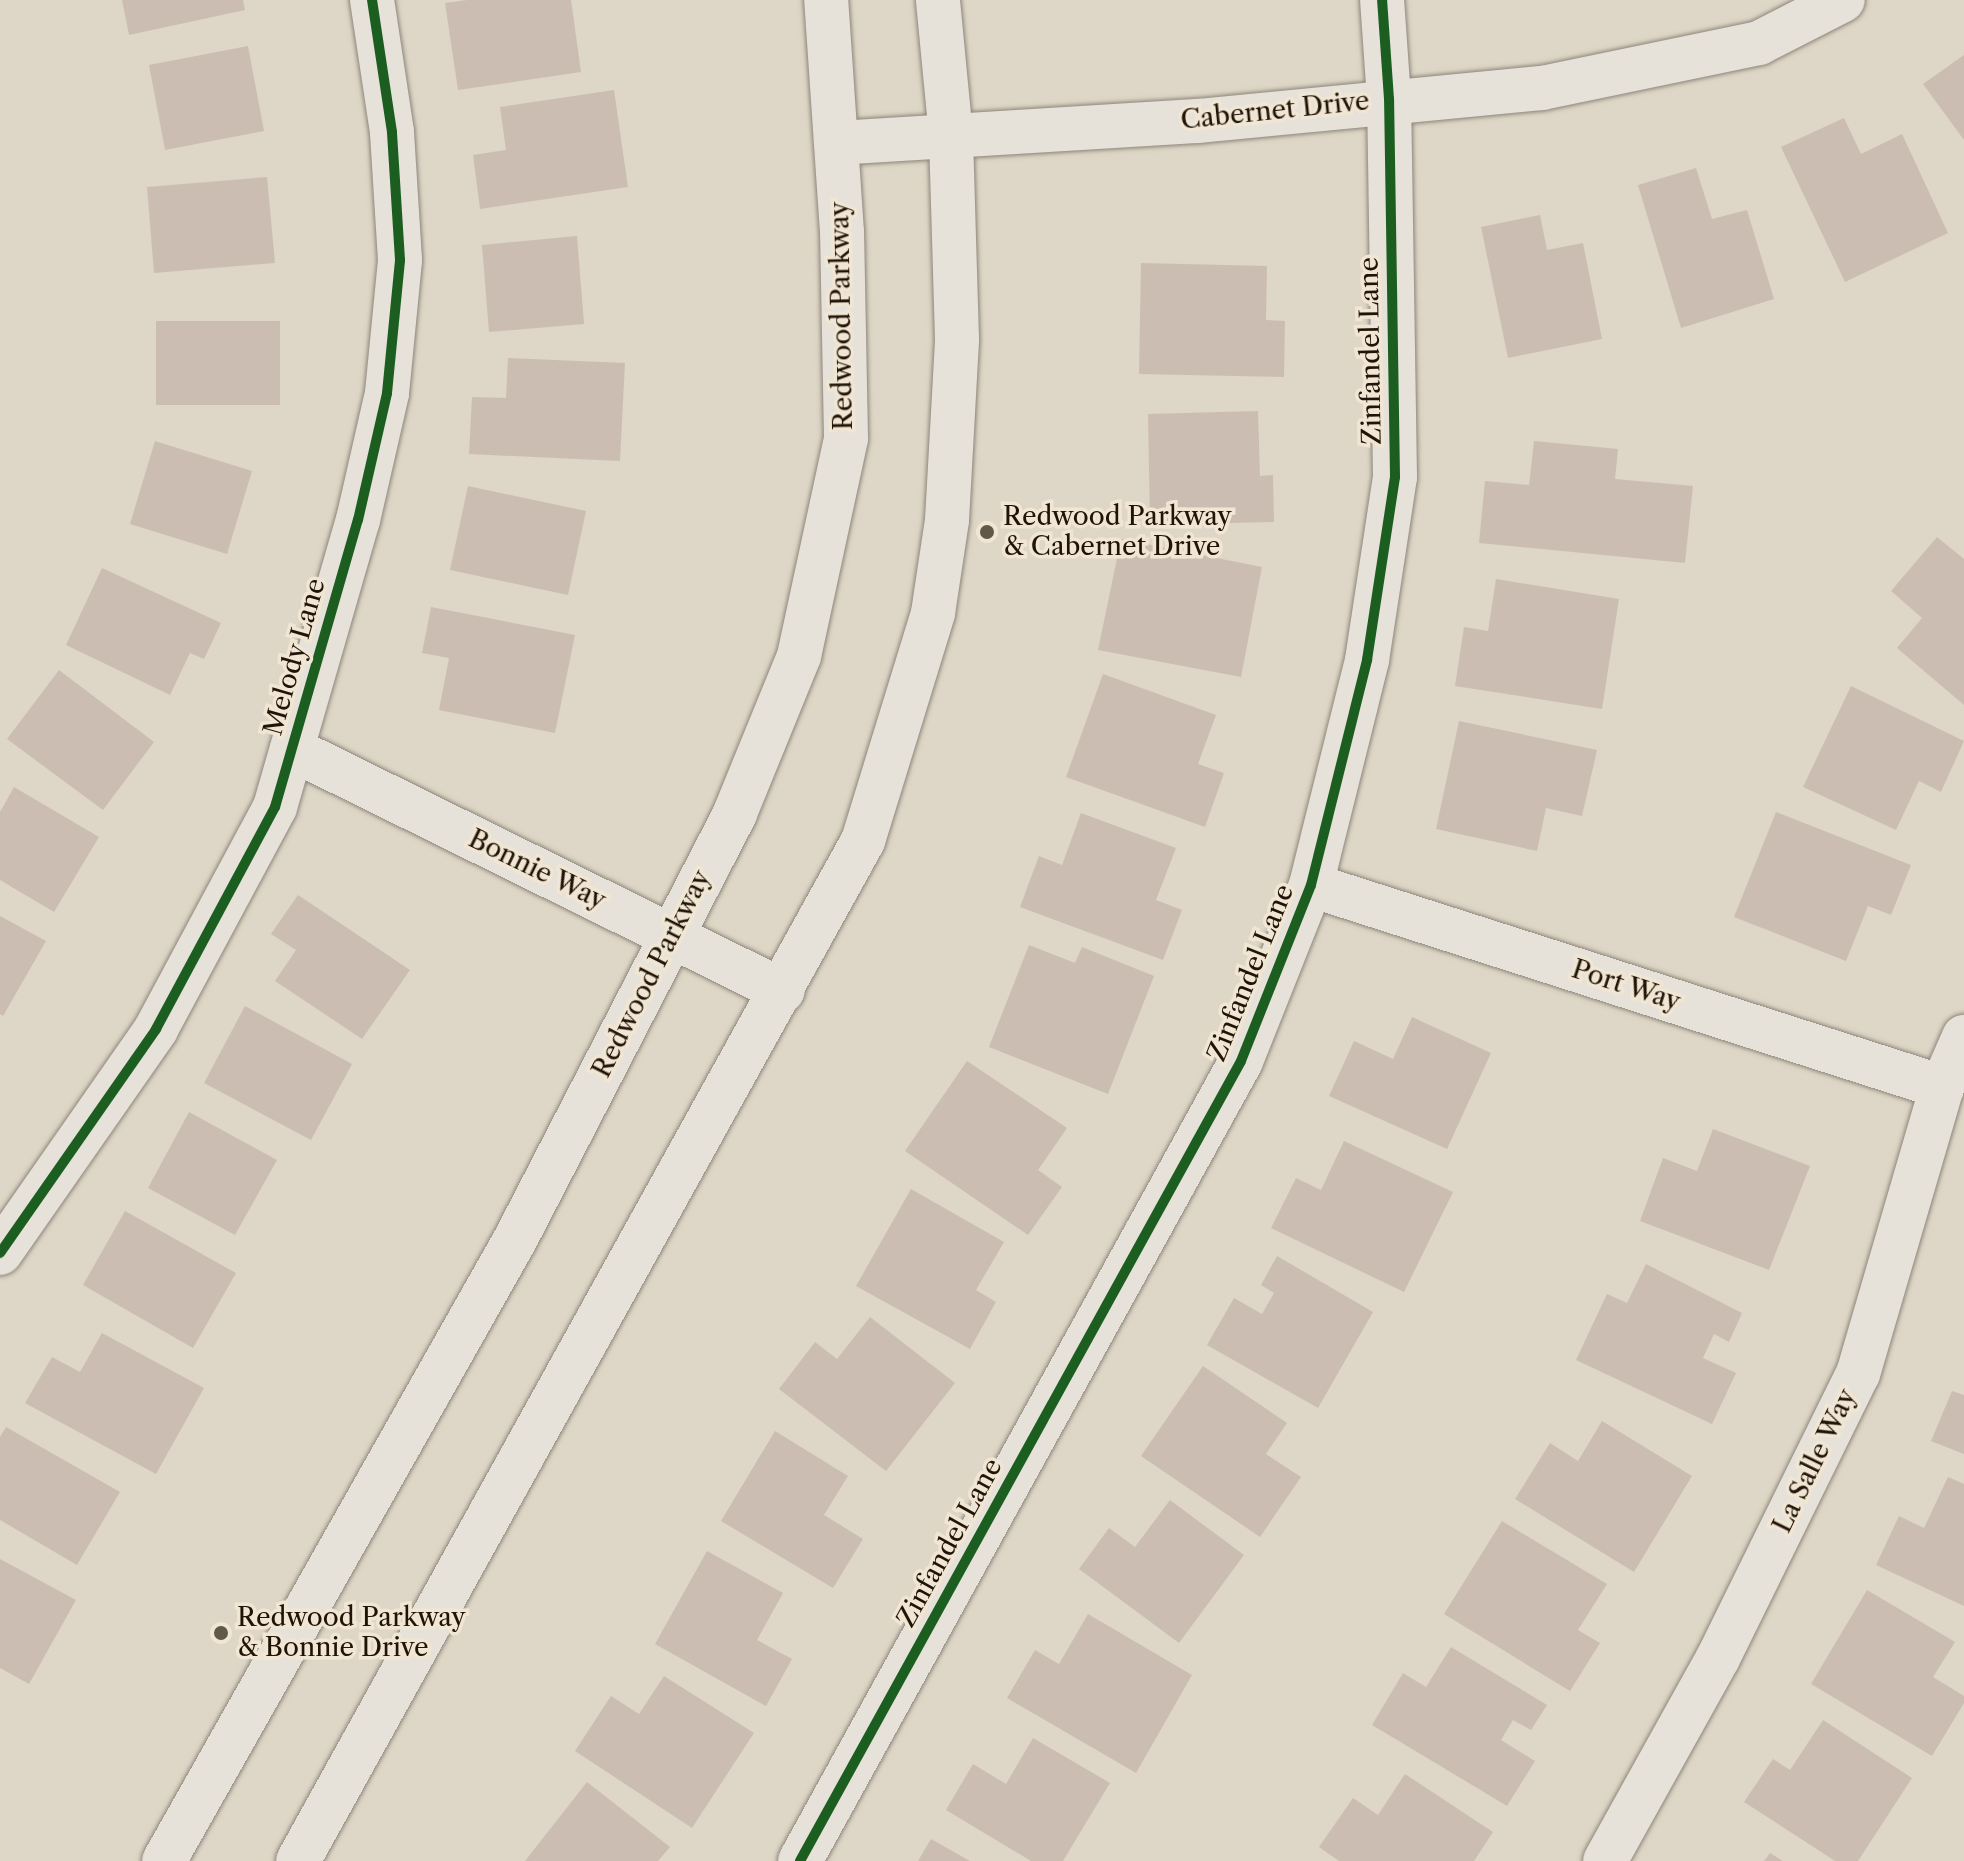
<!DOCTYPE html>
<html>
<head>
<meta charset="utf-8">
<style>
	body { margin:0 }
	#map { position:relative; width:1964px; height:1861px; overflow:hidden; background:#ded6c6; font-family:"Libre Caslon Text",serif }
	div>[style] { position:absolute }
	.building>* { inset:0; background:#ccbdb3 }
	.roads { filter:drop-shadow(0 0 2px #8c867b) drop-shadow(0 0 2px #8c867b) }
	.minor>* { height:44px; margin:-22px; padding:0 22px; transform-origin:22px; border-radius:22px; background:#e6e1d9 }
	.secondary>* { height:44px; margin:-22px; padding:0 22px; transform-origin:22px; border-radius:22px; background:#e6e1d9 }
	.cycleway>* { height:10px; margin:-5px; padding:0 5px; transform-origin:5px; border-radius:5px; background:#1b5e20 }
	.dots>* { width:22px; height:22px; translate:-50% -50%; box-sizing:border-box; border:4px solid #f0e6d3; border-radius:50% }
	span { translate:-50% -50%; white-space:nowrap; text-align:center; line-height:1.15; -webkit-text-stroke:7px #f0e6d3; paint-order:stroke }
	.street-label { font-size:26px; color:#201408 }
	.poi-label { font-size:26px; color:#201408 }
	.left { translate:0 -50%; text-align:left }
</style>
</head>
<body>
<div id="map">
	<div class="building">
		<div style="clip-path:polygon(122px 0,243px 0,245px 10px,129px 35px)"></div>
		<div style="clip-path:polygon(467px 0,571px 0,581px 72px,458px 90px,445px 3px)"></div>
		<div style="clip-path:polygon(248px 46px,264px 131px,165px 150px,149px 65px)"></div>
		<div style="clip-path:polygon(1964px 55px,1964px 140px,1923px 84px)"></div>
		<div style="clip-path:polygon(614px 90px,628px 187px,480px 209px,473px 155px,506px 150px,500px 107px)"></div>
		<div style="clip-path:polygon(1844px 118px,1861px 154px,1902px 134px,1948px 233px,1845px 282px,1781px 147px)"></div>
		<div style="clip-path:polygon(1696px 168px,1712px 219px,1747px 210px,1774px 299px,1681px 328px,1638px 185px)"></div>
		<div style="clip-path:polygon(267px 177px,275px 263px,154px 273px,147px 187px)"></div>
		<div style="clip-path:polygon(1540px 215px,1547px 250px,1583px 243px,1602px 339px,1508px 358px,1481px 227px)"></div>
		<div style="clip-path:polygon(577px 236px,584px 324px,489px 332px,482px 245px)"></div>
		<div style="clip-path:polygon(1141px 263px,1267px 266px,1266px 320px,1285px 321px,1284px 377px,1139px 374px)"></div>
		<div style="clip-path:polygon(156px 321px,280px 321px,280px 405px,156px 405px)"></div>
		<div style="clip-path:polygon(508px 358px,625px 363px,620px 461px,469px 454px,472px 397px,506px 398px)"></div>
		<div style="clip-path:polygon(1258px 411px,1260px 476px,1273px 475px,1274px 522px,1150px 525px,1148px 414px)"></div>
		<div style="clip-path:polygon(155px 441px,252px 471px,227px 554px,130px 524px)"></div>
		<div style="clip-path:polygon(1534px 441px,1618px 449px,1615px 479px,1693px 486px,1685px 563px,1479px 543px,1485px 481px,1529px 485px)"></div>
		<div style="clip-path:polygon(468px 486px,586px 511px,568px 595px,450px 570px)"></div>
		<div style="clip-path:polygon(1937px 537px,1964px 559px,1964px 705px,1897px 648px,1922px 618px,1891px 591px)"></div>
		<div style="clip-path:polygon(1121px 539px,1262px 567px,1241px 677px,1098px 650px)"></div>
		<div style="clip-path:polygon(102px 568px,221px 623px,204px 659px,190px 653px,170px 695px,66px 645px)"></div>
		<div style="clip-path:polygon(1496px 579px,1619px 599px,1602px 709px,1455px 686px,1464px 627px,1488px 631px)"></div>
		<div style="clip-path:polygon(431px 607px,575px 635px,555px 733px,439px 710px,449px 658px,422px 653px)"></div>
		<div style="clip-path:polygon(59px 670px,154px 742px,103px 810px,7px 739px)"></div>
		<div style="clip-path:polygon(1103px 674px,1216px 715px,1198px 764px,1224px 773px,1205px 827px,1066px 777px)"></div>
		<div style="clip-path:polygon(1851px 686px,1964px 741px,1941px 792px,1919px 781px,1896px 830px,1803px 787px)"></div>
		<div style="clip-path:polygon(1459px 721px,1597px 750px,1582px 816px,1546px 808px,1537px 851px,1436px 829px)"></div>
		<div style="clip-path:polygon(14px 787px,99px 837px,54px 912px,0 880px,0 812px)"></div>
		<div style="clip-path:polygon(1776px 812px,1911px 865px,1891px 915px,1868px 906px,1846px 961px,1734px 917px)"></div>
		<div style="clip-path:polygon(1081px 813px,1176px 848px,1156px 900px,1182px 910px,1163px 960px,1020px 907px,1039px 856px,1062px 865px)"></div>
		<div style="clip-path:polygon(298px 895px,410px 970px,362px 1039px,275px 981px,296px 950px,271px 934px)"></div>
		<div style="clip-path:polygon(0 916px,46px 941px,3px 1016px,0 1014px)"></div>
		<div style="clip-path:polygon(1029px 945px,1075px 963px,1082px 947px,1154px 976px,1108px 1094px,989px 1047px)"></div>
		<div style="clip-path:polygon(245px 1006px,352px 1064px,311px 1140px,204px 1083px)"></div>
		<div style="clip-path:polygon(1412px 1017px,1491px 1053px,1447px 1149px,1329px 1096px,1354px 1041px,1393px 1059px)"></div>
		<div style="clip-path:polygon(967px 1061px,1067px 1128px,1038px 1170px,1062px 1187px,1028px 1235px,905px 1151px)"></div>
		<div style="clip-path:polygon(189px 1112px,277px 1160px,235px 1235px,148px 1188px)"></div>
		<div style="clip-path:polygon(1713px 1129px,1810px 1166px,1769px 1270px,1640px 1221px,1663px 1158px,1697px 1171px)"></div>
		<div style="clip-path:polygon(1344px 1141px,1453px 1192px,1404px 1292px,1271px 1228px,1296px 1178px,1321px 1190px)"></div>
		<div style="clip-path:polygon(911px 1189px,1004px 1242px,976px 1290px,996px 1302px,970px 1349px,856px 1286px)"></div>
		<div style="clip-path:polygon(125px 1211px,236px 1273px,193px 1348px,83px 1285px)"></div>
		<div style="clip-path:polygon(1277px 1256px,1373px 1312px,1318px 1408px,1207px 1345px,1234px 1298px,1262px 1314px,1274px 1293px,1261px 1285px)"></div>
		<div style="clip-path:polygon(1646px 1264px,1742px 1313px,1729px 1342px,1714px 1334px,1703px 1358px,1736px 1373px,1712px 1424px,1576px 1360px,1607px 1294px,1627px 1303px)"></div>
		<div style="clip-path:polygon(870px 1317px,955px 1383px,886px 1471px,779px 1389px,815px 1342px,837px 1359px)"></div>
		<div style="clip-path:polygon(102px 1333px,204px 1388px,156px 1474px,25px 1403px,52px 1357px,80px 1372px)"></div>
		<div style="clip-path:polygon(1203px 1366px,1287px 1423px,1266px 1454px,1301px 1477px,1260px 1537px,1141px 1456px)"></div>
		<div style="clip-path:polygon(1952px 1391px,1964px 1395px,1964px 1454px,1931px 1441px)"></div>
		<div style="clip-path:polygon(1602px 1421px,1692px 1476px,1634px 1572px,1515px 1499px,1550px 1443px,1578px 1461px)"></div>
		<div style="clip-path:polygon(6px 1427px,120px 1492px,77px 1565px,0 1520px,0 1437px)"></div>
		<div style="clip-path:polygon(775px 1431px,848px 1476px,824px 1515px,863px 1539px,833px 1588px,721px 1521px)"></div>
		<div style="clip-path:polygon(1948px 1477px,1964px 1484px,1964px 1606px,1876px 1565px,1899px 1516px,1924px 1528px)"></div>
		<div style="clip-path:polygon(1170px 1500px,1244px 1555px,1179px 1643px,1079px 1569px,1109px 1528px,1135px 1547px)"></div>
		<div style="clip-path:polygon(1502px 1521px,1607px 1584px,1578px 1630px,1600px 1643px,1570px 1691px,1444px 1614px)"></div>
		<div style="clip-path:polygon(707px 1551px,783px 1593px,757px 1640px,792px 1659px,766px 1706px,655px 1644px)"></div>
		<div style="clip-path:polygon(0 1559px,76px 1600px,29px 1684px,0 1668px)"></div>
		<div style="clip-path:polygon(1867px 1590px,1955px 1642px,1933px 1677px,1964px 1696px,1964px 1703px,1932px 1756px,1811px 1684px)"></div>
		<div style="clip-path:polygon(1088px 1614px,1192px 1675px,1136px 1773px,1007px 1698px,1035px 1650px,1059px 1664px)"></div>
		<div style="clip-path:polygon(1451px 1647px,1547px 1705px,1531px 1730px,1513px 1720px,1501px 1740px,1535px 1761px,1507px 1806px,1372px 1725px,1403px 1673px,1426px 1687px)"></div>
		<div style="clip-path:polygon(664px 1676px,754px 1733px,692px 1828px,575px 1751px,611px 1696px,639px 1714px)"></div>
		<div style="clip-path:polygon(1823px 1720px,1912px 1778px,1858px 1861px,1835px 1861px,1744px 1802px,1773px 1759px,1790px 1770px)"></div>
		<div style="clip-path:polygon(1033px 1738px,1110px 1783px,1063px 1861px,1031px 1861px,946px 1810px,973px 1764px,1006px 1784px)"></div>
		<div style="clip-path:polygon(1405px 1774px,1493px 1832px,1474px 1861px,1339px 1861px,1319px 1847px,1353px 1798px,1378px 1815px)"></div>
		<div style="clip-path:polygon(587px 1782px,670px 1847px,658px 1861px,525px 1861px)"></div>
		<div style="clip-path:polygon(931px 1839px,970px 1861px,918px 1861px)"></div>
		<div style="clip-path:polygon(1770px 1853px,1783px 1861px,1764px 1861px)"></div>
	</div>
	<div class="roads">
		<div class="minor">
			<div style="left:836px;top:143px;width:363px;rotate:-3.5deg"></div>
			<div style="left:1198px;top:121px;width:346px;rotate:-5.5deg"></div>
			<div style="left:1542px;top:88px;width:222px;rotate:-11.7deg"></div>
			<div style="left:1759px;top:43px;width:94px;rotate:-27.1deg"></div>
			<div style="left:292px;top:749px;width:547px;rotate:26.24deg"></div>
			<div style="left:1311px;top:885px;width:663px;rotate:17.75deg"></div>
			<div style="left:0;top:1253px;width:273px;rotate:-55.1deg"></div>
			<div style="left:156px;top:1029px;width:252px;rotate:-61.8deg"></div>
			<div style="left:275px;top:807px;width:299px;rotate:-73.9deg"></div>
			<div style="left:358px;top:520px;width:130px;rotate:-77.1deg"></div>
			<div style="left:387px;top:393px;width:134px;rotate:-84.4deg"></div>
			<div style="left:400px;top:260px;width:128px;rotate:-93.6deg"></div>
			<div style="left:392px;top:132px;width:134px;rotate:-98.6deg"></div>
			<div style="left:800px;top:1861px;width:913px;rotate:-61.13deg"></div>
			<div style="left:1241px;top:1061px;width:189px;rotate:-68.3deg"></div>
			<div style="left:1311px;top:885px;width:232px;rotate:-76deg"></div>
			<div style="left:1367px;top:660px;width:185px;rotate:-81.3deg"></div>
			<div style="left:1395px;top:477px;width:378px;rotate:-90.9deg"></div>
			<div style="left:1389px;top:99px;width:99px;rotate:-94deg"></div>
			<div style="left:1605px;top:1861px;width:232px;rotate:-60.9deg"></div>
			<div style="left:1718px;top:1658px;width:317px;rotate:-63.8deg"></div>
			<div style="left:1858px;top:1374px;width:299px;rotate:-73.7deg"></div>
			<div style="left:1942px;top:1087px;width:55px;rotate:-66.3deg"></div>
		</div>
		<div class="secondary">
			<div style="left:164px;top:1861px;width:716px;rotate:-60.53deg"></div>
			<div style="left:516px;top:1238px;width:478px;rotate:-62.7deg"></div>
			<div style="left:735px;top:813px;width:170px;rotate:-67.8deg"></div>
			<div style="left:799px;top:656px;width:223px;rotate:-77.8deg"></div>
			<div style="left:846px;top:438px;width:206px;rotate:-91.1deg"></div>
			<div style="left:842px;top:232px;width:233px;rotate:-93.9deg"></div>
			<div style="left:298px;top:1861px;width:1166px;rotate:-61.02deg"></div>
			<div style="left:863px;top:841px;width:239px;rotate:-72.9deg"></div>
			<div style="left:933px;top:613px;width:94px;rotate:-81.4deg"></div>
			<div style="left:947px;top:520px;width:181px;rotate:-86.8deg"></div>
			<div style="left:957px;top:339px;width:203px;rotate:-91.7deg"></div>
			<div style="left:951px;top:136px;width:137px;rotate:-95.5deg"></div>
		</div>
	</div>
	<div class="cycleway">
		<div style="left:0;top:1253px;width:273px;rotate:-55.1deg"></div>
		<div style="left:156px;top:1029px;width:252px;rotate:-61.8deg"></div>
		<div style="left:275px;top:807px;width:299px;rotate:-73.9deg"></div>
		<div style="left:358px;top:520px;width:130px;rotate:-77.1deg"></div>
		<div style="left:387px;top:393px;width:134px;rotate:-84.4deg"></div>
		<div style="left:400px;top:260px;width:128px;rotate:-93.6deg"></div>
		<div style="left:392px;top:132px;width:134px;rotate:-98.6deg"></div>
		<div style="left:800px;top:1861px;width:913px;rotate:-61.13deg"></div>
		<div style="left:1241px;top:1061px;width:189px;rotate:-68.3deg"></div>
		<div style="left:1311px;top:885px;width:232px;rotate:-76deg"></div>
		<div style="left:1367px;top:660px;width:185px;rotate:-81.3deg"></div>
		<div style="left:1395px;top:477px;width:378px;rotate:-90.9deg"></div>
		<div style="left:1389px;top:99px;width:99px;rotate:-94deg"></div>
	</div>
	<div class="dots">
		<div style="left:987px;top:532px;background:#62584a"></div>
		<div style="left:221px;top:1633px;background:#62584a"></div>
	</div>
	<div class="street-label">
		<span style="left:1275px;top:111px;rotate:-6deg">Cabernet Drive</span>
		<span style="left:842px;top:316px;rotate:-91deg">Redwood Parkway</span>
		<span style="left:1371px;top:351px;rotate:-91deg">Zinfandel Lane</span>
		<span style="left:295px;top:657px;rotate:-74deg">Melody Lane</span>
		<span style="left:537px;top:870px;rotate:26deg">Bonnie Way</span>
		<span style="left:1251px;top:973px;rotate:-68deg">Zinfandel Lane</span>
		<span style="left:652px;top:974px;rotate:-63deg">Redwood Parkway</span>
		<span style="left:1626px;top:986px;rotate:18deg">Port Way</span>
		<span style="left:1815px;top:1461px;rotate:-64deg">La Salle Way</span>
		<span style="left:950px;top:1543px;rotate:-61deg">Zinfandel Lane</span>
	</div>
	<div class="poi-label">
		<span class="left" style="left:1003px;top:532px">Redwood Parkway<br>&amp; Cabernet Drive</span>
		<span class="left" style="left:237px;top:1633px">Redwood Parkway<br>&amp; Bonnie Drive</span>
	</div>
</div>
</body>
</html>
